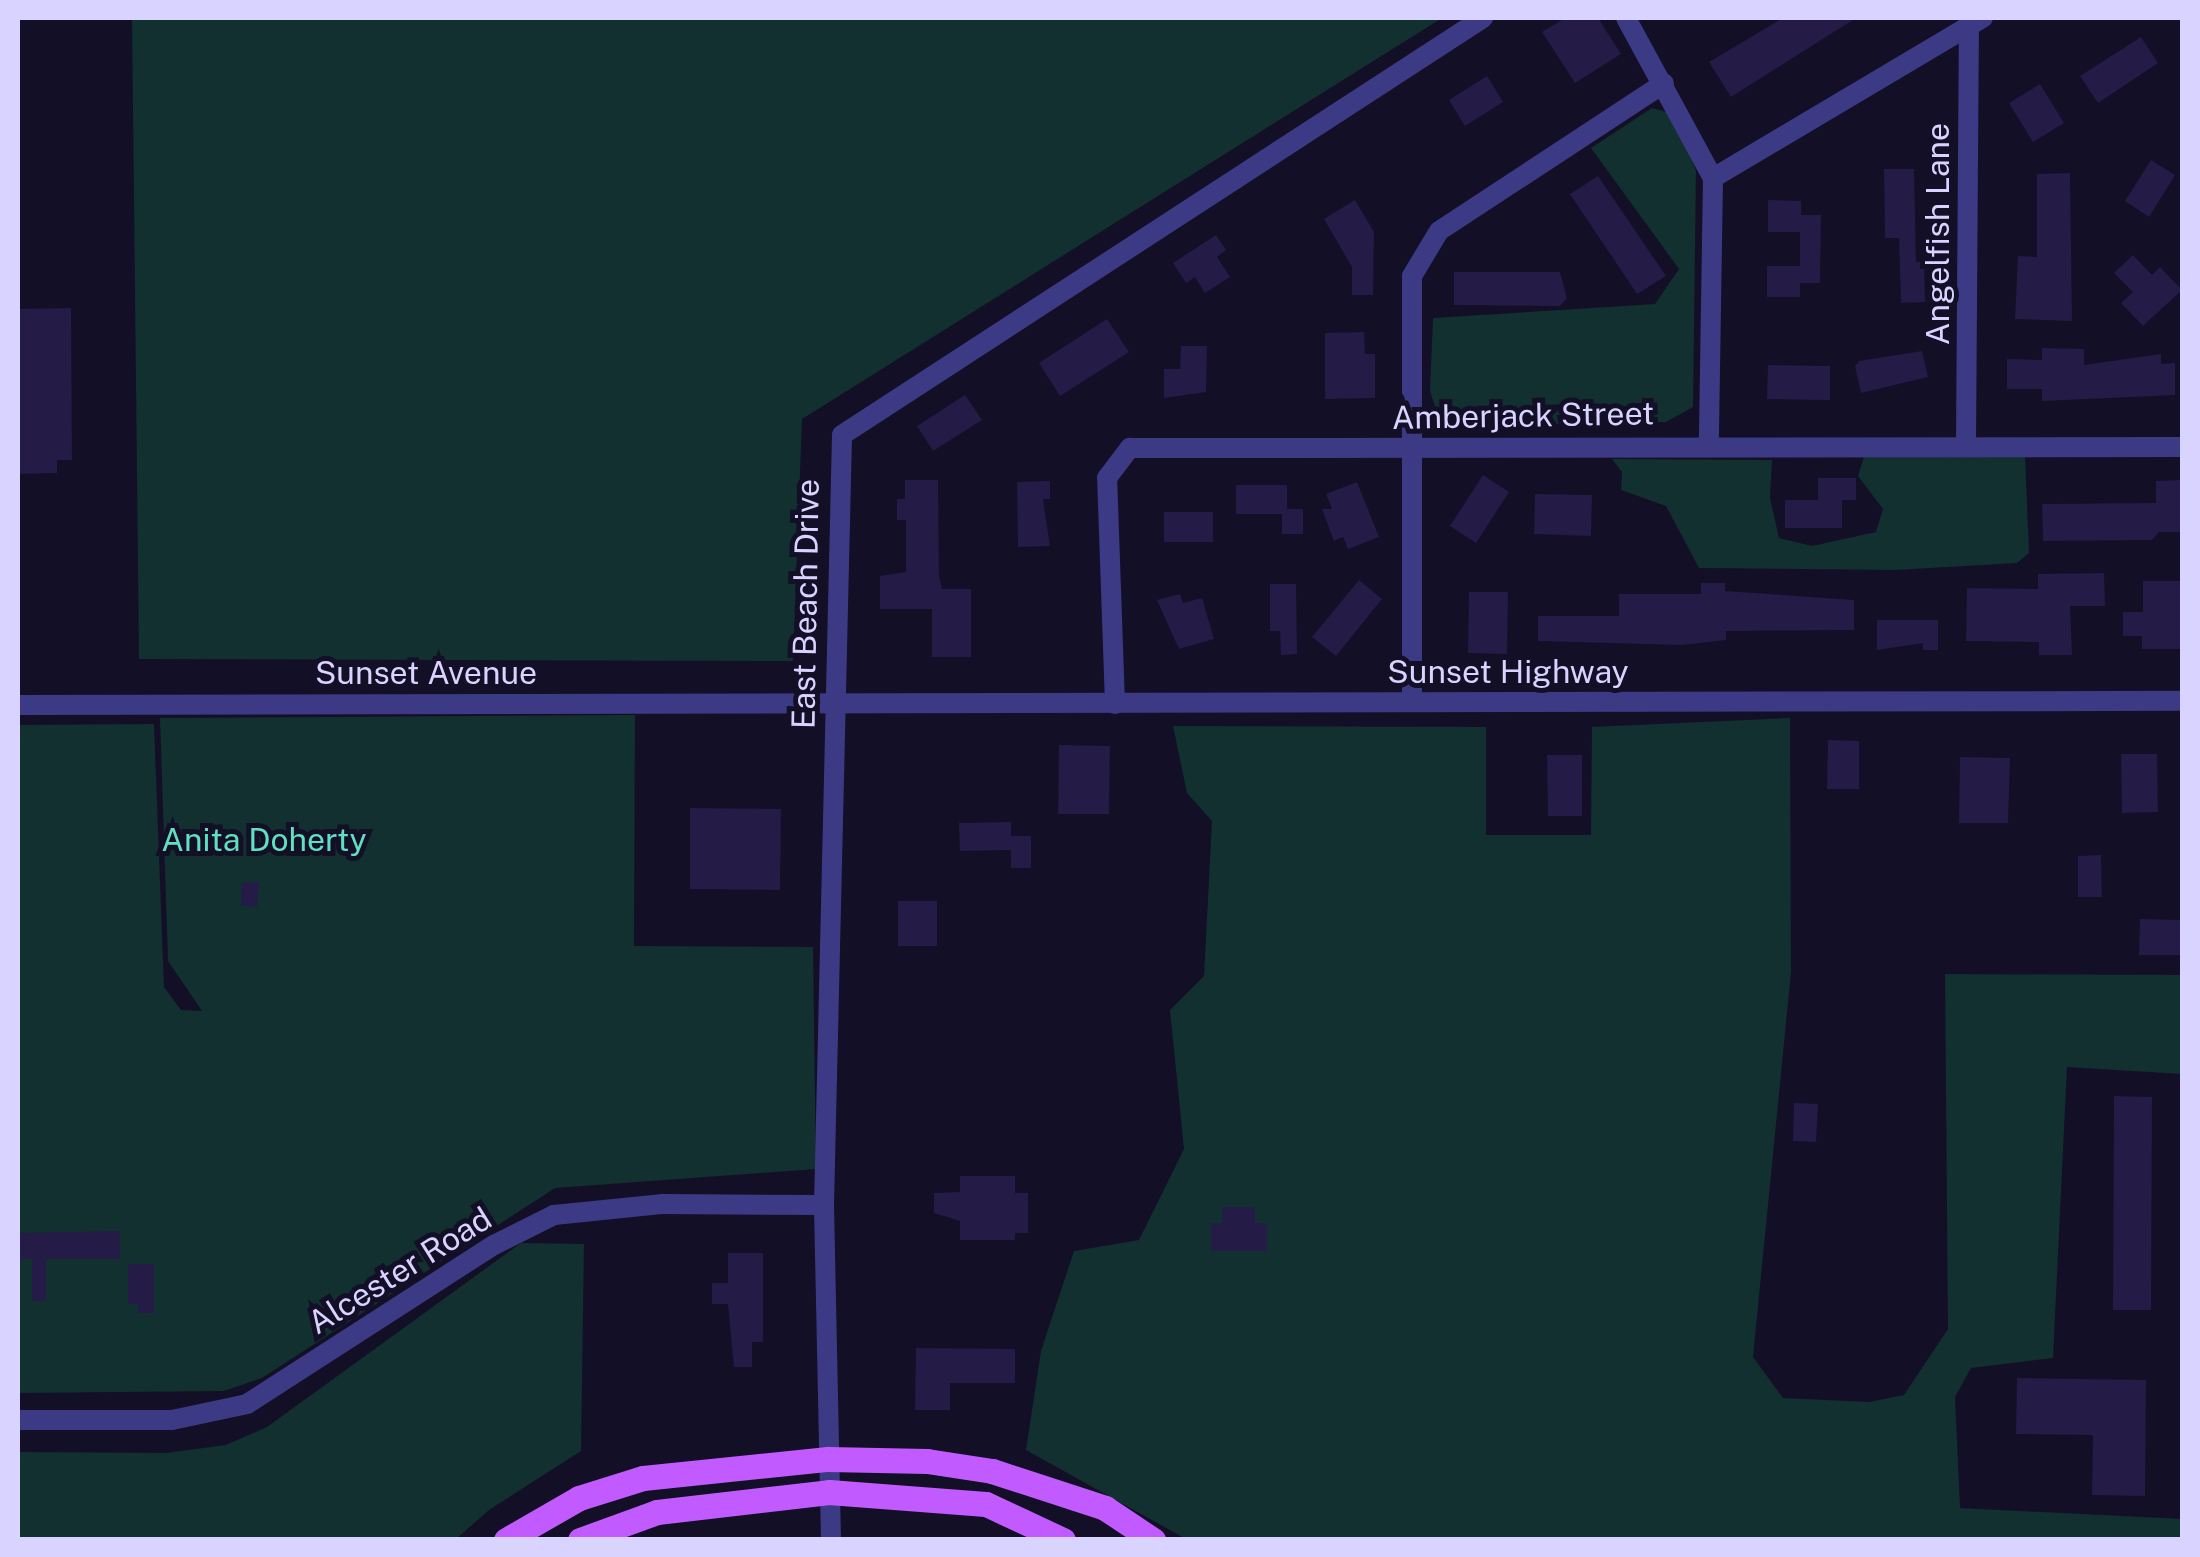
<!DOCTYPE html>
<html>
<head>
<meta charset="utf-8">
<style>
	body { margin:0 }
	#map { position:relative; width:2200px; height:1557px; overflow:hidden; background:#130f26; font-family:"Public Sans",sans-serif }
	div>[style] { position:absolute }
	.green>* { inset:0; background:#12302f }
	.building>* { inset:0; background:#241b47 }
	.minor>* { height:20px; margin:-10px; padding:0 10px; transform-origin:10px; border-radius:10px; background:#3d3a85 }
	.major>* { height:25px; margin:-12.5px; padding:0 12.5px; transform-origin:12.5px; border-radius:12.5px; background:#c25bff }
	span { translate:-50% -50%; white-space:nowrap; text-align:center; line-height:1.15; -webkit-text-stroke:10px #130f26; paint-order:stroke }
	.street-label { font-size:32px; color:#d9d4ff }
	.park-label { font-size:32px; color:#5fe0c0 }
	.frame { position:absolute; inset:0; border:20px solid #d9d4ff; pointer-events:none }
</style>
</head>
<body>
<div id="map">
	<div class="green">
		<div style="clip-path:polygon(132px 18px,1442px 18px,802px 419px,793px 661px,139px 659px)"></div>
		<div style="clip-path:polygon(1652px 108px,1675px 114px,1696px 171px,1693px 407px,1666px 422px,1451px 426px,1437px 413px,1430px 391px,1433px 318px,1655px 304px,1679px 269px,1591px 148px)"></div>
		<div style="clip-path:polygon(2025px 455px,2029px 553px,2017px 563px,1895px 570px,1699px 568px,1666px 506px,1621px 490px,1622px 472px,1612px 459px,1772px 460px,1770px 498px,1779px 538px,1812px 546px,1876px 532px,1883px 509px,1858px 476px,1864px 457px)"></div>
		<div style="clip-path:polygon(635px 715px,634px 946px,813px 947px,816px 1169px,555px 1188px,262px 1378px,224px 1391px,18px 1393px,18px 725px,154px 724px,164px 987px,181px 1010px,202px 1011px,168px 961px,160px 718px)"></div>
		<div style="clip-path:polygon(1790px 718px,1791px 972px,1753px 1357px,1783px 1398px,1869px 1402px,1904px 1395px,1948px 1329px,1945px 974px,2182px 975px,2182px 1074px,2067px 1067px,2053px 1358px,1971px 1368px,1955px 1397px,1960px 1508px,2182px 1519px,2182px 1539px,1186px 1539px,1026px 1450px,1041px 1351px,1074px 1251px,1139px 1240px,1184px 1149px,1170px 1010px,1204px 976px,1212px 821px,1187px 793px,1173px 726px,1486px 727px,1486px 835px,1591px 835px,1592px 727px)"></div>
		<div style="clip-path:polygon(521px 1243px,584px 1244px,581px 1451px,489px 1510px,456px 1539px,18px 1539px,18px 1452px,166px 1453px,226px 1445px,267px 1427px)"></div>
	</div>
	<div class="building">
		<div style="clip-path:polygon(1565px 18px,1598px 18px,1621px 54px,1575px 83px,1542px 32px)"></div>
		<div style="clip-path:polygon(1783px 18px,1856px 18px,1731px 97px,1709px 62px)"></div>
		<div style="clip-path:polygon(2141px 37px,2158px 63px,2098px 103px,2080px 76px)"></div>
		<div style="clip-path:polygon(1487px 76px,1503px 102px,1465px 126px,1449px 100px)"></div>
		<div style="clip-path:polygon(2040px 84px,2064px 123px,2033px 142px,2009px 103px)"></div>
		<div style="clip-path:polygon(2151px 160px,2175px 175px,2149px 217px,2125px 201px)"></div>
		<div style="clip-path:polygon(1884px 169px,1914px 169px,1916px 262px,1924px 262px,1925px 302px,1901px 303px,1899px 238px,1885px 238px)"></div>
		<div style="clip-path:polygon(2070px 173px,2072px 321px,2015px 319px,2018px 256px,2037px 257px,2037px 174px)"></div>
		<div style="clip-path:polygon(1598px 176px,1666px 276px,1637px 294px,1570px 194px)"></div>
		<div style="clip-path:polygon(1355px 200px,1374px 232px,1373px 295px,1352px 295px,1352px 267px,1324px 219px)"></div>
		<div style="clip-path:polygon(1768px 200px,1801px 201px,1801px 215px,1821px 215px,1820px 283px,1800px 283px,1800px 297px,1767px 297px,1767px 266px,1800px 266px,1800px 232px,1768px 232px)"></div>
		<div style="clip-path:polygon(1216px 235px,1226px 250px,1217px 257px,1230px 277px,1205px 293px,1195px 277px,1186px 283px,1173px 263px)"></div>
		<div style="clip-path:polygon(2133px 255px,2152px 275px,2160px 267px,2182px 290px,2143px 326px,2121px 303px,2133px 292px,2114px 273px)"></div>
		<div style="clip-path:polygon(1454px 272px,1560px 272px,1567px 298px,1560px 306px,1454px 305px)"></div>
		<div style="clip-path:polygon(71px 308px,72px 460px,57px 460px,57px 473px,18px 474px,18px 309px)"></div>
		<div style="clip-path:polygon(1107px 319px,1129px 352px,1060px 396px,1039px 363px)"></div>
		<div style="clip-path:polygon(1364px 332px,1365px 354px,1375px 354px,1375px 398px,1325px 399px,1325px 333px)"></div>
		<div style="clip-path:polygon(1181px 346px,1207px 346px,1206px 392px,1164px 398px,1164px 369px,1180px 369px)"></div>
		<div style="clip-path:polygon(2042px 348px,2084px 349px,2084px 365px,2161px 354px,2161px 364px,2175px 363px,2175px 395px,2042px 401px,2042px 389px,2007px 389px,2007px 359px,2042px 360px)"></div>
		<div style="clip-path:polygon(1922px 351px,1928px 377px,1861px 393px,1855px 366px,1859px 361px)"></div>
		<div style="clip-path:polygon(1768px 365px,1830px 366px,1830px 400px,1767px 399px)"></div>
		<div style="clip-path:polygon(965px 395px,982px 420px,933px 451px,917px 426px)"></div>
		<div style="clip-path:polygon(1483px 475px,1509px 492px,1476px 543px,1450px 526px)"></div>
		<div style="clip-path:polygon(1818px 478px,1856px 478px,1856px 500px,1842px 500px,1842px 528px,1785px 528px,1785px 500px,1818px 500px)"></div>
		<div style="clip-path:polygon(905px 480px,938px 480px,939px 576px,942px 589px,971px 589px,971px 657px,932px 657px,932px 609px,880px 609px,880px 576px,906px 572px,906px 520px,897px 520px,897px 499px,905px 499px)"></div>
		<div style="clip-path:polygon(2182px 480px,2182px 532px,2159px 532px,2152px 540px,2043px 541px,2042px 504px,2156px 503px,2156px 481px)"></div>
		<div style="clip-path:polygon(1050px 481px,1050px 499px,1043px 499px,1050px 546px,1018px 547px,1017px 482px)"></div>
		<div style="clip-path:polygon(1357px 482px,1379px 537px,1348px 549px,1343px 537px,1334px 541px,1322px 509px,1332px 509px,1326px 494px)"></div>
		<div style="clip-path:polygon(1236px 485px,1287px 485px,1287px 509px,1303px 509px,1303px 534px,1282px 534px,1282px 514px,1236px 514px)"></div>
		<div style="clip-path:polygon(1535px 494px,1592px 495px,1591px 536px,1534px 534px)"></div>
		<div style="clip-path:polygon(1164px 512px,1213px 512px,1213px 542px,1164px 542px)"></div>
		<div style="clip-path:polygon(2104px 573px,2105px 606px,2070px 606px,2072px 655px,2039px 655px,2039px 642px,1966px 641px,1967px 588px,2038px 589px,2038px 574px)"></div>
		<div style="clip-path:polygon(1359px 580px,1382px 599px,1336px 656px,1312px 637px)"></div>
		<div style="clip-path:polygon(2143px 581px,2182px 581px,2182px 649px,2142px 649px,2142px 636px,2123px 636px,2123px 612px,2143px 612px)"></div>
		<div style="clip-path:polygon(1701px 583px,1725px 583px,1725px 591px,1854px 600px,1854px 630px,1726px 631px,1726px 640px,1682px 645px,1538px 641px,1538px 616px,1619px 616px,1619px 594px,1701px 594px)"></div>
		<div style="clip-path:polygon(1270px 584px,1296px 584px,1297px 654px,1281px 655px,1280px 631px,1270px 631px)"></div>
		<div style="clip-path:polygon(1469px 592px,1508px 592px,1507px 654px,1468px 653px)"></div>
		<div style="clip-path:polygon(1180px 594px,1183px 603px,1202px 598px,1214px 639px,1179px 649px,1157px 600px)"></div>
		<div style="clip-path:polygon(1877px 620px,1938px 620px,1938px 650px,1923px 650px,1923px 643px,1877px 650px)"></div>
		<div style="clip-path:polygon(1828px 740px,1859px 741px,1859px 789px,1827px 789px)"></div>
		<div style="clip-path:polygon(1059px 745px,1110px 746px,1109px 814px,1058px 814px)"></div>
		<div style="clip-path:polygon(2121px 754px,2157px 754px,2158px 812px,2122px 813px)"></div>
		<div style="clip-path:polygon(1547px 755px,1582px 755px,1582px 816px,1548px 816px)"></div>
		<div style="clip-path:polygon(1960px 757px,2010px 758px,2008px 823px,1959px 823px)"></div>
		<div style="clip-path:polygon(690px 808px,781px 809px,780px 890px,690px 889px)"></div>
		<div style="clip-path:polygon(1011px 822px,1011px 836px,1031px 836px,1031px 868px,1011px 868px,1011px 850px,960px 851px,959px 823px)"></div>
		<div style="clip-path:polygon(2101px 855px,2102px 897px,2078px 897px,2078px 856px)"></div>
		<div style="clip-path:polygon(242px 882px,259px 883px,257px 907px,241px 905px)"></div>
		<div style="clip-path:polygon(898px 901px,937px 901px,937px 946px,898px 946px)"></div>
		<div style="clip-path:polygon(2140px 919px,2182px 920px,2182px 955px,2139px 955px)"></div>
		<div style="clip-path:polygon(2114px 1096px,2152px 1097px,2151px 1310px,2113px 1310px)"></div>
		<div style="clip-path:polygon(1794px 1103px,1818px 1104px,1816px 1142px,1793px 1141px)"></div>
		<div style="clip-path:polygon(960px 1176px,1015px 1176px,1015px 1193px,1028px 1193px,1028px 1233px,1015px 1233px,1015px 1240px,960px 1240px,960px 1221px,934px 1213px,934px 1193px,960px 1192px)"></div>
		<div style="clip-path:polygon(1222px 1207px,1255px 1207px,1255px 1223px,1267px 1223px,1267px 1251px,1211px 1251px,1211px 1223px,1222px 1223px)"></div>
		<div style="clip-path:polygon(120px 1231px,120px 1259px,46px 1259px,46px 1301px,32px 1301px,32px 1259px,18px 1259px,18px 1233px)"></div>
		<div style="clip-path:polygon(728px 1253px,763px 1253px,763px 1342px,752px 1342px,752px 1367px,734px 1367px,728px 1304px,712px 1304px,712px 1283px,728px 1283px)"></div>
		<div style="clip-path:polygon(128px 1264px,154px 1264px,154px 1313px,138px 1313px,138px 1304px,128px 1304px)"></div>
		<div style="clip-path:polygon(916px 1348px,1015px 1349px,1015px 1383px,950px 1383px,950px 1410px,915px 1410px)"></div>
		<div style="clip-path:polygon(2017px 1378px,2146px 1380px,2145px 1496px,2092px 1495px,2093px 1435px,2016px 1434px)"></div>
	</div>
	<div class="minor">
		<div style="left:1626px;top:18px;width:182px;rotate:61.5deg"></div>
		<div style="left:1713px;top:178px;width:265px;rotate:90.9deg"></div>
		<div style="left:1713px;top:178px;width:314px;rotate:-30.7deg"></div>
		<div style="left:1966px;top:445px;width:423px;rotate:-89.6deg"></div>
		<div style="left:1412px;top:701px;width:425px;rotate:-90deg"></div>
		<div style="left:1412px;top:276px;width:52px;rotate:-59deg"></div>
		<div style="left:1439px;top:231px;width:269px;rotate:-33.3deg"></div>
		<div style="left:1115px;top:704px;width:226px;rotate:-92deg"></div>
		<div style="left:1107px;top:478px;width:38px;rotate:-53deg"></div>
		<div style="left:1130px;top:448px;width:1052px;rotate:-0.05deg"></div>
		<div style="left:18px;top:705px;width:2164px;rotate:-0.11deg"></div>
		<div style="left:18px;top:1420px;width:154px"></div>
		<div style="left:172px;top:1420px;width:77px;rotate:-12deg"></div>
		<div style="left:247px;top:1404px;width:294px;rotate:-32.8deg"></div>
		<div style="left:494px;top:1245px;width:67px;rotate:-26.6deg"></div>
		<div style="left:554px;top:1215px;width:110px;rotate:-5.8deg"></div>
		<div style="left:663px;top:1204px;width:161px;rotate:0.4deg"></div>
		<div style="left:831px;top:1540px;width:335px;rotate:-91.2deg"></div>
		<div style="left:824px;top:1205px;width:770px;rotate:-88.66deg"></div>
		<div style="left:842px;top:435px;width:765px;rotate:-33.05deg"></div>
	</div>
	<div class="major">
		<div style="left:506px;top:1540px;width:84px;rotate:-29.9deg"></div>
		<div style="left:579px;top:1498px;width:67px;rotate:-17.4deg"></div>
		<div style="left:643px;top:1478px;width:186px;rotate:-5.9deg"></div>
		<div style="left:828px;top:1459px;width:99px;rotate:1.2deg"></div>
		<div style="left:927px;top:1461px;width:66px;rotate:8.7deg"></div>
		<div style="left:992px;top:1471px;width:119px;rotate:18.1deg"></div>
		<div style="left:1105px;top:1508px;width:58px;rotate:33.7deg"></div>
		<div style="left:580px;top:1540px;width:82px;rotate:-20deg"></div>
		<div style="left:657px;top:1512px;width:173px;rotate:-6.6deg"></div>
		<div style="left:829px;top:1492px;width:157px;rotate:4.4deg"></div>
		<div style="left:986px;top:1504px;width:85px;rotate:25.1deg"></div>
	</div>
	<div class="street-label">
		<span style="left:1938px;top:234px;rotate:-90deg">Angelfish Lane</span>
		<span style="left:1523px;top:416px;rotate:-1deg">Amberjack Street</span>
		<span style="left:806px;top:604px;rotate:-89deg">East Beach Drive</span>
		<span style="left:1508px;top:672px">Sunset Highway</span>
		<span style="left:426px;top:673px">Sunset Avenue</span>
		<span style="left:400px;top:1271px;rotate:-32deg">Alcester Road</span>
	</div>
	<div class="park-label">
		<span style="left:264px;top:840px">Anita Doherty</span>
	</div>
	<div class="frame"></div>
</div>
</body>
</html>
